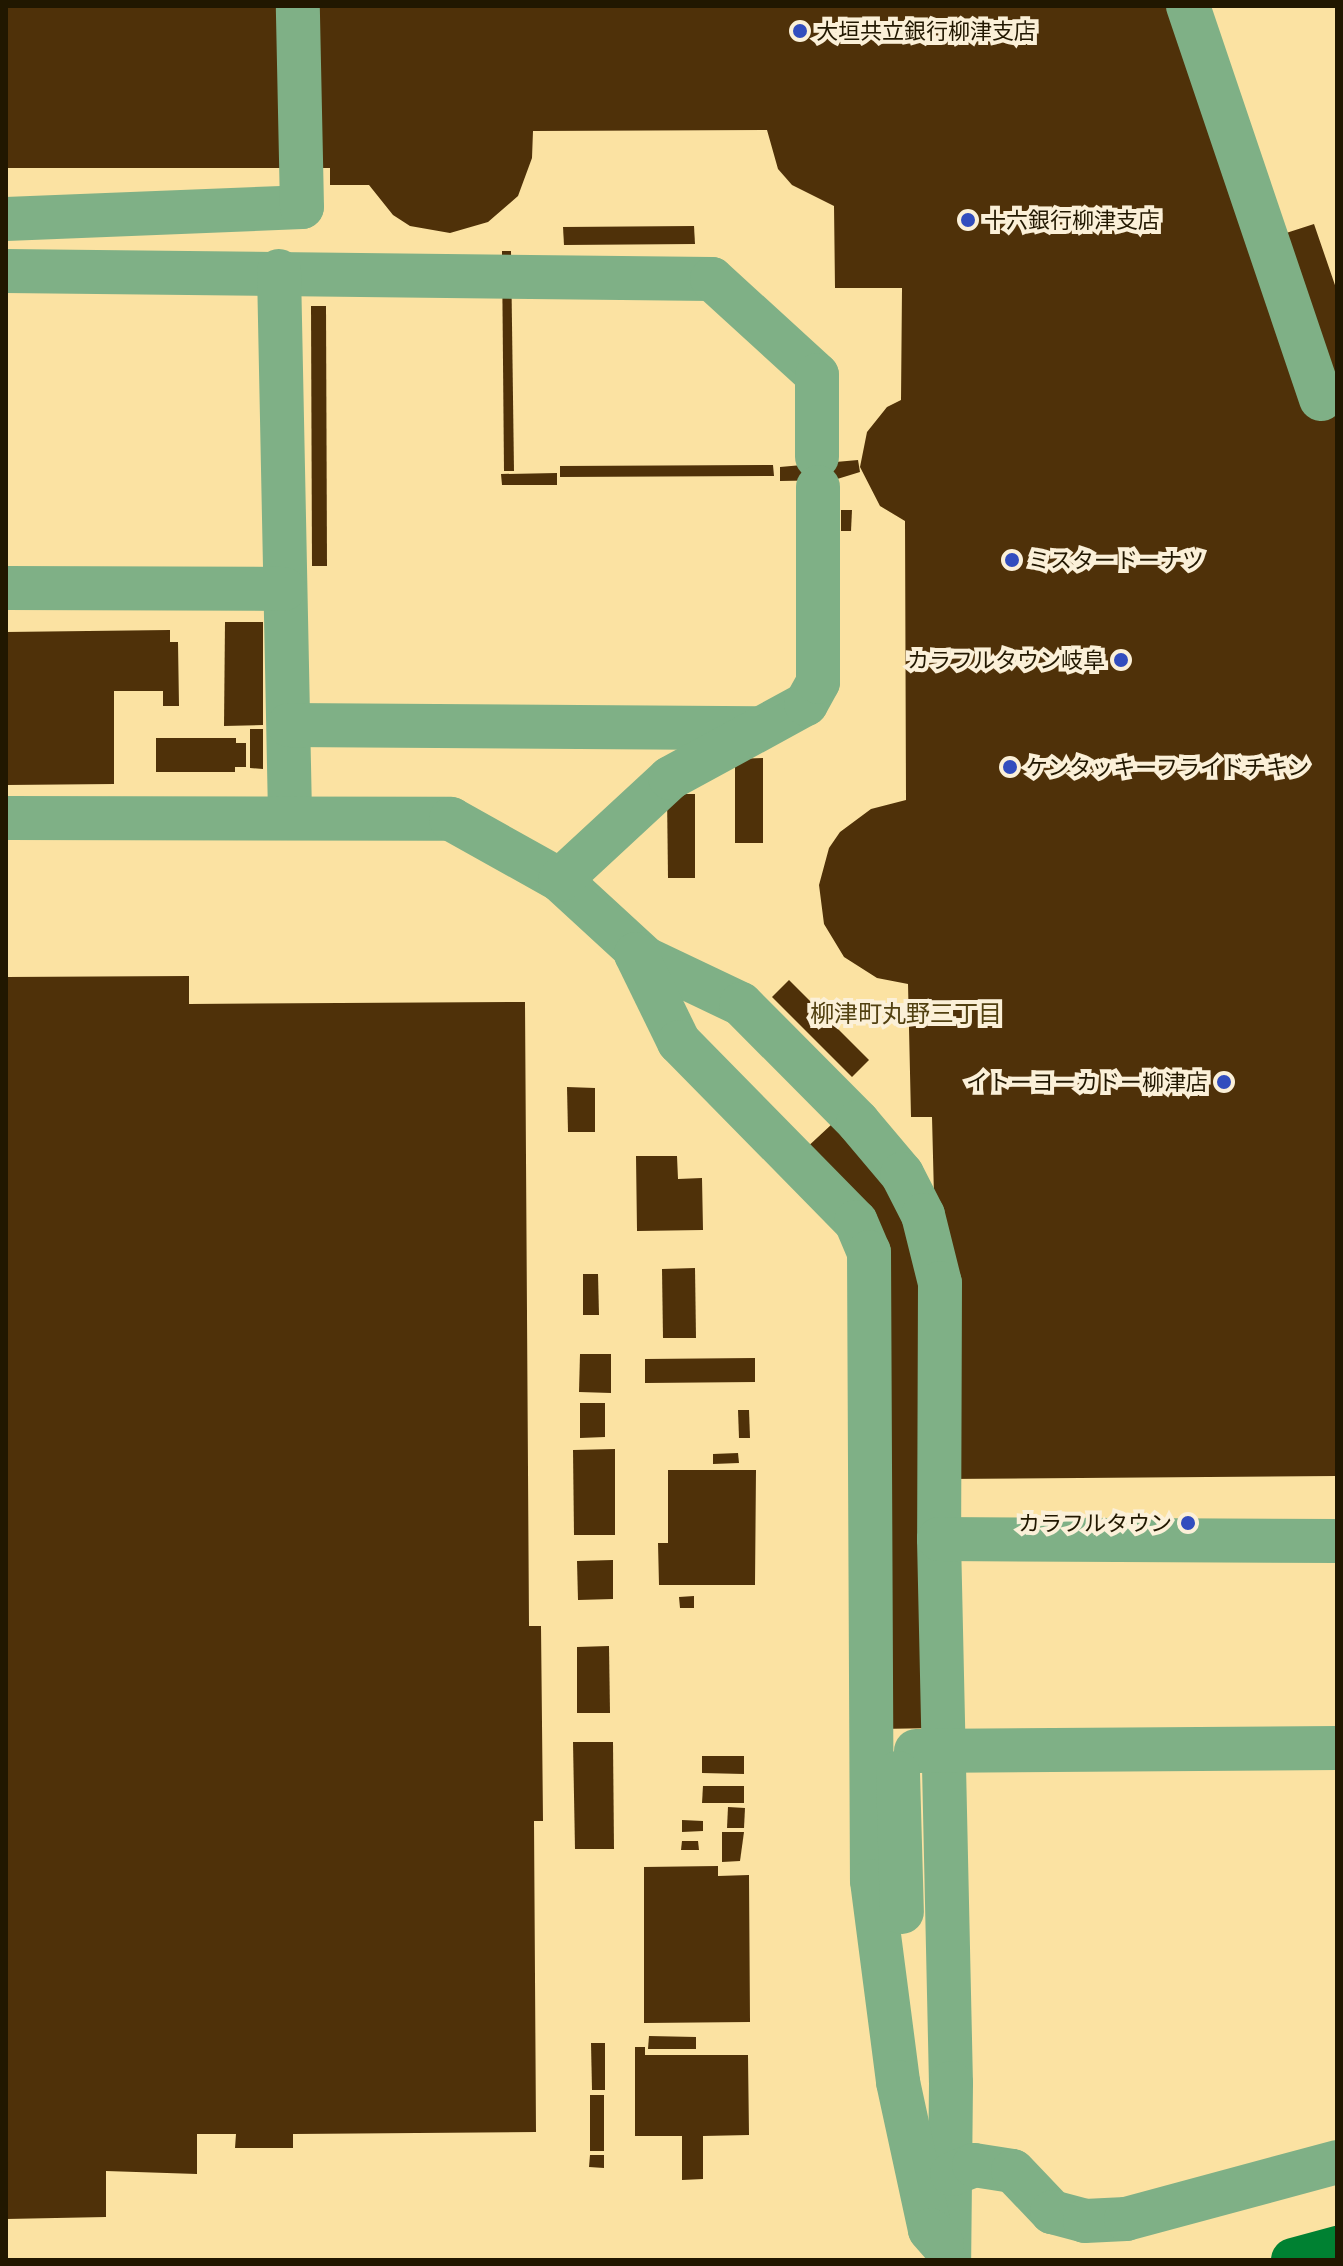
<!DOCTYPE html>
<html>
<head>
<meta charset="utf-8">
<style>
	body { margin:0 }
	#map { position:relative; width:1343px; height:2266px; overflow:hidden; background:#fbe2a2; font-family:"IBM Plex Sans","Noto Sans JP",sans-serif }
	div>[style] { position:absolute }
	.building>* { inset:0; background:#4f3109 }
	.minor>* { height:44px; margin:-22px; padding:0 22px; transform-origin:22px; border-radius:22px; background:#7fb086 }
	.major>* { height:44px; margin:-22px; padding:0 22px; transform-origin:22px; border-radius:22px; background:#008132 }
	.dots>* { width:22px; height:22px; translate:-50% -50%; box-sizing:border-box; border:4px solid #fbf0d8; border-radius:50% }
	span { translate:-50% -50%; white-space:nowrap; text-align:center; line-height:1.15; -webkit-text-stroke:8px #fbf0d8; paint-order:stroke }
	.poi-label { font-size:22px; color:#211700 }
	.left { translate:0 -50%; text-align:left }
	.right { translate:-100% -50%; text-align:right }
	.neighbourhood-label { font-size:24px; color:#524111 }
	.frame { position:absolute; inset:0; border:8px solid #211700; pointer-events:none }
</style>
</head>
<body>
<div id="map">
	<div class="building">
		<div style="clip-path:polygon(6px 6px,1203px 6px,1280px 235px,1314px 224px,1337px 291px,1337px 1476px,944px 1479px,938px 1728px,878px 1729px,873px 1257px,803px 1151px,846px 1111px,934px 1196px,932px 1117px,911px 1117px,908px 984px,877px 978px,844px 957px,824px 924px,819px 885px,829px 848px,840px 832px,871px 809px,906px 800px,905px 521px,880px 506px,860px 467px,867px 432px,887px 407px,901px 400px,902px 288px,835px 288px,834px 206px,792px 185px,778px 169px,767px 130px,533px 131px,532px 158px,518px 196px,488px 222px,450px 233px,410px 226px,393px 215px,369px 185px,330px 185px,330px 168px,6px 168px)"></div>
		<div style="clip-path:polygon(694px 226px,695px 244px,564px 245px,563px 227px)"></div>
		<div style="clip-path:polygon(502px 251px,511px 251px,514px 471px,504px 471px)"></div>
		<div style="clip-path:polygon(311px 306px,326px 306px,327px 566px,312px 566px)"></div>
		<div style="clip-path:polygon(858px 460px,860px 472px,834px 480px,780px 481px,780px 467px)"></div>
		<div style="clip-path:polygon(773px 465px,774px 476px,560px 477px,560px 466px)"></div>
		<div style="clip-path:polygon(557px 473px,557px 485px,502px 485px,501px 474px)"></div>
		<div style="clip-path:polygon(841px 510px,852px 510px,851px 531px,841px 531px)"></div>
		<div style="clip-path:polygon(225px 622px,263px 622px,263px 725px,224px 726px)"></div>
		<div style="clip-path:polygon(170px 630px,170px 642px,178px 642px,179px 706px,163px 706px,163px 691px,114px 691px,114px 784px,6px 785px,6px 632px)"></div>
		<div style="clip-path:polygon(250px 729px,263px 729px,263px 769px,250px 768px)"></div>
		<div style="clip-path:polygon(156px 738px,236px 738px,236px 743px,246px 743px,246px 767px,235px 767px,235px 772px,156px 772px)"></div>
		<div style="clip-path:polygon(763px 758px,763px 843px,735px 843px,735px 759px)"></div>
		<div style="clip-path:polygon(667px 794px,695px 794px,695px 878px,668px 878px)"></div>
		<div style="clip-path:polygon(189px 976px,189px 1004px,525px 1002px,529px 1626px,541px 1626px,543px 1821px,534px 1821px,536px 2132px,293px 2134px,293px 2148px,235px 2148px,236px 2134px,197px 2134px,197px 2174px,106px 2171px,106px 2217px,6px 2219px,6px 977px)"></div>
		<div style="clip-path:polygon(789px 980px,869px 1060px,852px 1077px,772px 997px)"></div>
		<div style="clip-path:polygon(567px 1087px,595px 1088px,595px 1132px,568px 1132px)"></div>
		<div style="clip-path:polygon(636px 1156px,677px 1156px,678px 1179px,702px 1178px,703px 1230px,637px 1231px)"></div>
		<div style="clip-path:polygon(695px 1268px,696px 1338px,663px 1338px,662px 1269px)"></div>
		<div style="clip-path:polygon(583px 1274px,598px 1274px,599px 1315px,583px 1315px)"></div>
		<div style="clip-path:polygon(580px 1354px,611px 1354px,611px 1393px,579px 1392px)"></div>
		<div style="clip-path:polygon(755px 1358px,755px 1382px,645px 1383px,645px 1359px)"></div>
		<div style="clip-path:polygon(580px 1403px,605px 1403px,605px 1437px,580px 1438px)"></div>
		<div style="clip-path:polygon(738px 1410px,749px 1410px,750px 1438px,739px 1438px)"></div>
		<div style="clip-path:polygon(615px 1449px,615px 1535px,574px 1535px,573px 1450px)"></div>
		<div style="clip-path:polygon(738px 1453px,739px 1463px,713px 1464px,713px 1454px)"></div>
		<div style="clip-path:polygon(668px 1470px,756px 1470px,755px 1585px,659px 1585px,658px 1543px,668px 1543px)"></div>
		<div style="clip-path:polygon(613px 1560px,613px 1599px,578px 1600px,577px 1561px)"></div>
		<div style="clip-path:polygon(694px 1596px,694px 1608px,680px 1608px,679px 1597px)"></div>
		<div style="clip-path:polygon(609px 1646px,610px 1713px,577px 1713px,577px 1647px)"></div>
		<div style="clip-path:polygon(573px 1742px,613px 1742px,614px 1849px,575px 1849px)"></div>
		<div style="clip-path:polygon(702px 1756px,744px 1756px,744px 1774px,702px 1773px)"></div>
		<div style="clip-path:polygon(703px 1786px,744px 1786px,744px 1803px,702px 1803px)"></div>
		<div style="clip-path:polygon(728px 1807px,745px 1808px,744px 1828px,727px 1828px)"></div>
		<div style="clip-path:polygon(682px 1820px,703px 1821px,703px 1831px,682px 1832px)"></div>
		<div style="clip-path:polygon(722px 1832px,744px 1832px,740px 1861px,722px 1862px)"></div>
		<div style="clip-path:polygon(682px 1841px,698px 1841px,699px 1850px,681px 1850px)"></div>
		<div style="clip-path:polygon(718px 1866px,718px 1876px,749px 1875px,750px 2022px,644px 2023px,644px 1867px)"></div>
		<div style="clip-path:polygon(649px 2036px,696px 2037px,696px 2049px,648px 2049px)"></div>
		<div style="clip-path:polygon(591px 2043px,605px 2043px,605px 2090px,592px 2090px)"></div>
		<div style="clip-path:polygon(635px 2047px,645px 2047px,645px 2055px,748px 2055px,749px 2135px,703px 2136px,703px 2179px,682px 2180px,682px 2136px,635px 2136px)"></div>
		<div style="clip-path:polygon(590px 2095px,604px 2095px,604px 2151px,590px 2151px)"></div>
		<div style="clip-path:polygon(590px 2155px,604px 2155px,604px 2168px,589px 2167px)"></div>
	</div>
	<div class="minor">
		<div style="left:1188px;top:6px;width:415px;rotate:71.3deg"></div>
		<div style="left:6px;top:219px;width:296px;rotate:-2.3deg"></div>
		<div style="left:302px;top:207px;width:198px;rotate:-91.2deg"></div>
		<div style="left:6px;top:271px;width:706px;rotate:0.65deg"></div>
		<div style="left:712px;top:279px;width:142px;rotate:42.4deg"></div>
		<div style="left:817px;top:375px;width:82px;rotate:90deg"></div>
		<div style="left:279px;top:271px;width:545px;rotate:88.84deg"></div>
		<div style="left:6px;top:588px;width:278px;rotate:0.2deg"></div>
		<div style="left:289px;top:725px;width:469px;rotate:0.4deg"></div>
		<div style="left:6px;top:818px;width:445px;rotate:0.1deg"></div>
		<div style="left:451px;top:819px;width:125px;rotate:29.2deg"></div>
		<div style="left:560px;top:880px;width:136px;rotate:42.6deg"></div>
		<div style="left:560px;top:880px;width:150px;rotate:-42.8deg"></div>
		<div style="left:670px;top:778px;width:155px;rotate:-28.6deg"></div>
		<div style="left:806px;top:704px;width:25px;rotate:-61deg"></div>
		<div style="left:818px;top:682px;width:195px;rotate:-90deg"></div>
		<div style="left:636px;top:954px;width:116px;rotate:25.5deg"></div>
		<div style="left:741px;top:1004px;width:166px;rotate:45.2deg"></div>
		<div style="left:858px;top:1122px;width:68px;rotate:49.8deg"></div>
		<div style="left:902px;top:1174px;width:46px;rotate:62.9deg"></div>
		<div style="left:923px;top:1215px;width:70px;rotate:76deg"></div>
		<div style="left:940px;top:1283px;width:256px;rotate:90.2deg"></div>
		<div style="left:939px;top:1539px;width:544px;rotate:88.74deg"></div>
		<div style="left:951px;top:2083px;width:177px;rotate:90.6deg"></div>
		<div style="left:636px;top:954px;width:98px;rotate:64deg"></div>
		<div style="left:679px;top:1042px;width:252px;rotate:45.5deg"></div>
		<div style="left:856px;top:1222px;width:33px;rotate:67deg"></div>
		<div style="left:869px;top:1252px;width:629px;rotate:89.73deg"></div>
		<div style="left:872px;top:1881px;width:203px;rotate:82.6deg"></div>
		<div style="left:898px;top:2082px;width:151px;rotate:77.8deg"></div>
		<div style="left:930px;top:2230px;width:18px;rotate:49deg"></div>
		<div style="left:939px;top:1539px;width:398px;rotate:0.3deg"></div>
		<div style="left:916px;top:1751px;width:421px;rotate:-0.4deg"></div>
		<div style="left:898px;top:1773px;width:139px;rotate:88.4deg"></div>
		<div style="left:952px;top:2174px;width:24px;rotate:-22deg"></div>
		<div style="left:974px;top:2165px;width:39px;rotate:9deg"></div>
		<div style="left:1013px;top:2171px;width:57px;rotate:46.4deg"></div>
		<div style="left:1052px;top:2212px;width:34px;rotate:15deg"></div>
		<div style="left:1085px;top:2221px;width:41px;rotate:-2.8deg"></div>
		<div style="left:1126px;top:2219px;width:219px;rotate:-15.1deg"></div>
	</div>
	<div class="major">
		<div style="left:1293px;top:2260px;width:46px;rotate:-15.3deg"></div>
	</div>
	<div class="dots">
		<div style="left:800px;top:31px;background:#324dbe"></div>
		<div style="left:968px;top:220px;background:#324dbe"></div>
		<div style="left:1012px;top:560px;background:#324dbe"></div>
		<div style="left:1121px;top:660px;background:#324dbe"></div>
		<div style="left:1010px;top:767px;background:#324dbe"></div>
		<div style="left:1224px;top:1082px;background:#324dbe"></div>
		<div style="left:1188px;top:1523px;background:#324dbe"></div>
	</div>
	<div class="poi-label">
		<span class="left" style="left:816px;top:31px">大垣共立銀行柳津支店</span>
		<span class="left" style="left:984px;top:220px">十六銀行柳津支店</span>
		<span class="left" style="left:1028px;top:560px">ミスタードーナツ</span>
		<span class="right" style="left:1105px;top:660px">カラフルタウン岐阜</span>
		<span class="left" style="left:1026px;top:767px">ケンタッキーフライドチキン</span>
		<span class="right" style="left:1208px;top:1082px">イトーヨーカドー柳津店</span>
		<span class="right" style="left:1172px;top:1523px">カラフルタウン</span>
	</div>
	<div class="neighbourhood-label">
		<span style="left:906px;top:1014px">柳津町丸野三丁目</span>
	</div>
	<div class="frame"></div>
</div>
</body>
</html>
